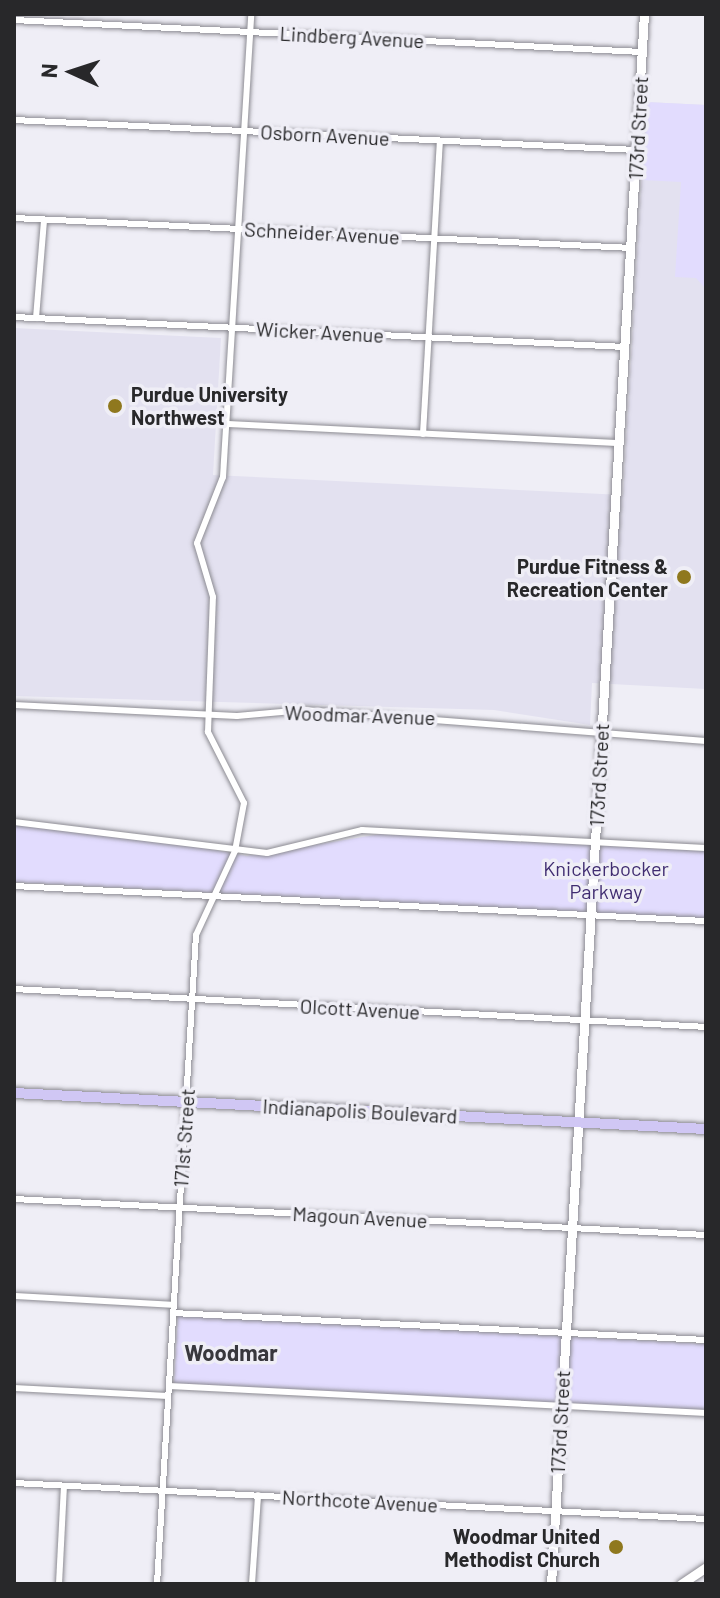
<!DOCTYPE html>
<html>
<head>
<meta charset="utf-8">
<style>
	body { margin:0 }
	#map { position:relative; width:720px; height:1598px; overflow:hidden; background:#efeef6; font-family:Barlow,sans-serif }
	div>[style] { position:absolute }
	.built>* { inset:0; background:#e3e1f0 }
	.green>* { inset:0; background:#e2dcfe }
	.roads { filter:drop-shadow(0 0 2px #8c8b92) drop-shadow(0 0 2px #8c8b92) }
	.street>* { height:6px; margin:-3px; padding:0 3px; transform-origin:3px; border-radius:3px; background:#fff }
	.secondary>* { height:9px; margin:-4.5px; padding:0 4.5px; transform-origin:4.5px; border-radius:4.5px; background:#fff }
	.primary>* { height:10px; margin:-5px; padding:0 5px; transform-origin:5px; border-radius:5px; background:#d0c7f4 }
	.dots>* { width:22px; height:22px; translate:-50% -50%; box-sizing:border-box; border:4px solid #efeef6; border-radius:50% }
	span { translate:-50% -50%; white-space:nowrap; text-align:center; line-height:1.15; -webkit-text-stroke:7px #efeef6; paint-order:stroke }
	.street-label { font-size:20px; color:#28282a }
	.poi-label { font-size:20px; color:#28282a; font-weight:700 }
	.left { translate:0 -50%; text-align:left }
	.right { translate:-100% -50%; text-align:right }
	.park-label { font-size:20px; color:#402d71 }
	.neighbourhood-label { font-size:22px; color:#38373d; font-weight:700 }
	.frame { position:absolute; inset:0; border:16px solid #28282a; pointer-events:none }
	.north { position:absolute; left:32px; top:32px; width:80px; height:80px; -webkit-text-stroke:6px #efeef6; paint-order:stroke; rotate:273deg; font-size:22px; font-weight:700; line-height:32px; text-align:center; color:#28282a }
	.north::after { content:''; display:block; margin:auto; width:28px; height:36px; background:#28282a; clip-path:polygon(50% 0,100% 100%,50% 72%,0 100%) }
</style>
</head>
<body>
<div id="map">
	<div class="built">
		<div style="clip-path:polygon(646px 102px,706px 105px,706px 689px,592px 683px,590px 725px,494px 710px,14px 696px,14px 328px,221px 338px,213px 475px,623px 495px)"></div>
	</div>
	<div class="green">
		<div style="clip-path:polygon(646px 102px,706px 105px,706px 311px,706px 289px,696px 278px,675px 277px,681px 182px,642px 180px)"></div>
		<div style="clip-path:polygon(14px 824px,94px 828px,247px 856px,381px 834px,706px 851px,706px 919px,14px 882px)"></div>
		<div style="clip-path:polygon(178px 1316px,706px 1344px,706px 1411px,174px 1384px)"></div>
	</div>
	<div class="roads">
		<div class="street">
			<div style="left:14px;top:20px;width:629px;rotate:2.92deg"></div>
			<div style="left:14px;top:120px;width:624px;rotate:2.76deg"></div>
			<div style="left:14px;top:218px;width:618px;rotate:2.78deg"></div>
			<div style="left:14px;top:317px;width:612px;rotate:2.81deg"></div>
			<div style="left:36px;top:318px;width:98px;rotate:-85.3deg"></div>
			<div style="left:226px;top:424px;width:393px;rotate:2.8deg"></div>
			<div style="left:423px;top:434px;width:293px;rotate:-86.7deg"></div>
			<div style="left:14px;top:705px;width:223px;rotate:2.8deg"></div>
			<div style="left:237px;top:716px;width:67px;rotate:-5.1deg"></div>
			<div style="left:304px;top:710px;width:403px;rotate:4.4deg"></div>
			<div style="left:14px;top:822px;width:255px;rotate:7deg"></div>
			<div style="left:267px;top:853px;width:98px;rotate:-13.6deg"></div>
			<div style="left:362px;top:830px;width:344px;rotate:3deg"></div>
			<div style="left:14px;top:886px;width:693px;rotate:2.9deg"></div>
			<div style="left:14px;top:989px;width:693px;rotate:3.14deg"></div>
			<div style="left:14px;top:1199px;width:693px;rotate:2.98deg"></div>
			<div style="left:14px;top:1296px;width:159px;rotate:3.2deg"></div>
			<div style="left:173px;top:1313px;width:534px;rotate:2.9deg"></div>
			<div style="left:169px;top:1386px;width:538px;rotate:2.88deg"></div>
			<div style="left:14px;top:1388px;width:154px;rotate:3deg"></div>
			<div style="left:14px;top:1483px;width:693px;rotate:2.98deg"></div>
			<div style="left:59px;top:1584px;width:98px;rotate:-87.1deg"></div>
			<div style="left:157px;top:1584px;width:650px;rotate:-86.56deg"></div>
			<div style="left:196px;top:935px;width:93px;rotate:-65.1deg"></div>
			<div style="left:235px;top:851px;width:49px;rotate:-79.4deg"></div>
			<div style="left:244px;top:803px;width:80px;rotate:-116.9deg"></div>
			<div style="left:208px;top:732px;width:135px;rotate:-87.9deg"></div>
			<div style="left:213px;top:597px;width:56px;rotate:-106.5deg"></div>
			<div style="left:197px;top:543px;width:71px;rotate:-68.5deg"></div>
			<div style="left:223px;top:477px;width:464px;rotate:-86.5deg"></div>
			<div style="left:252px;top:1584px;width:89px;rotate:-86.1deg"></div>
		</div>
		<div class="secondary">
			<div style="left:551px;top:1584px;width:1573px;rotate:-86.61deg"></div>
			<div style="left:681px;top:1584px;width:30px;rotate:-34deg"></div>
		</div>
		<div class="primary">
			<div style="left:14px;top:1093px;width:693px;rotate:2.98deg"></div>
		</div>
	</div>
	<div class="dots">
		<div style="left:115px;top:406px;background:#8f781e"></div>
		<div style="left:684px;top:577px;background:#8f781e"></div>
		<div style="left:616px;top:1547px;background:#8f781e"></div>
	</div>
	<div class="street-label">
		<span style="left:352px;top:37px;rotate:3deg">Lindberg Avenue</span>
		<span style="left:638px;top:128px;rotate:-87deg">173rd Street</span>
		<span style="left:325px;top:135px;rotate:3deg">Osborn Avenue</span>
		<span style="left:322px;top:233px;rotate:3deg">Schneider Avenue</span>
		<span style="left:320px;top:332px;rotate:3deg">Wicker Avenue</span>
		<span style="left:360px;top:715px;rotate:2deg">Woodmar Avenue</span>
		<span style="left:599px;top:775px;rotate:-87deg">173rd Street</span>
		<span style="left:360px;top:1009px;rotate:3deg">Olcott Avenue</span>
		<span style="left:360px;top:1111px;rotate:3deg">Indianapolis Boulevard</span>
		<span style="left:184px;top:1138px;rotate:-86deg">171st Street</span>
		<span style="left:360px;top:1217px;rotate:3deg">Magoun Avenue</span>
		<span style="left:560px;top:1422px;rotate:-87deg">173rd Street</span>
		<span style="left:360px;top:1501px;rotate:3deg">Northcote Avenue</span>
	</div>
	<div class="poi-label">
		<span class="left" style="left:131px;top:406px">Purdue University<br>Northwest</span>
		<span class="right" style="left:668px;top:578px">Purdue Fitness &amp;<br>Recreation Center</span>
		<span class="right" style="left:600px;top:1548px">Woodmar United<br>Methodist Church</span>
	</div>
	<div class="park-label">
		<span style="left:606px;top:880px">Knickerbocker<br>Parkway</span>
	</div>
	<div class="neighbourhood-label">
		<span style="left:231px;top:1353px">Woodmar</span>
	</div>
	<div class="frame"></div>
	<div class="north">N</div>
</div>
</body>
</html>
